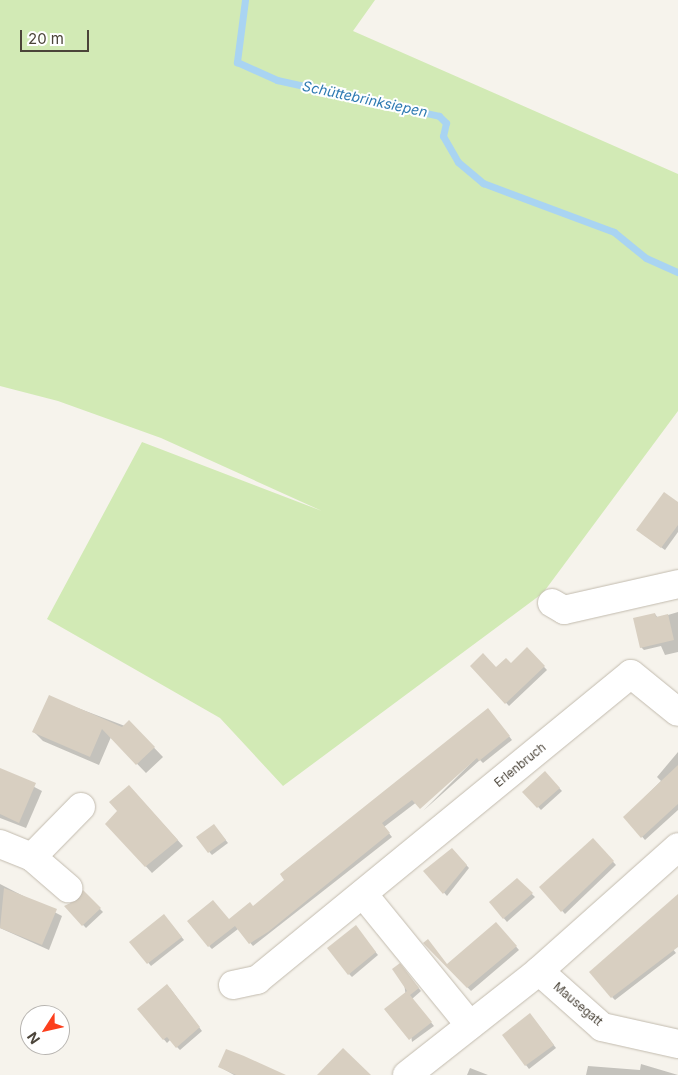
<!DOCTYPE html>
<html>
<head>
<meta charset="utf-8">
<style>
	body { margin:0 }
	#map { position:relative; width:678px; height:1075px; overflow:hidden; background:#f6f3ec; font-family:Inter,sans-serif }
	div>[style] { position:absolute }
	.green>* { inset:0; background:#d2eab5 }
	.shadow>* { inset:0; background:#0003 }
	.stream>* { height:7px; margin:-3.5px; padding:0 3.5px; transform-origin:3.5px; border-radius:3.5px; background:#a9d4f2 }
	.building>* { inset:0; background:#d8cfc1 }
	.roads { filter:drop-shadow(0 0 1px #c2bbae) drop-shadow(0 0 1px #c2bbae) }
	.minor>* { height:28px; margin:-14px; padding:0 14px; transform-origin:14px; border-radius:14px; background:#fff }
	span { translate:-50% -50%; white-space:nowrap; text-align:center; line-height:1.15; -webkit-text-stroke:4px #fff; paint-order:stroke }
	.street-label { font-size:12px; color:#4b4439 }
	.water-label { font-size:14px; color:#2e7ab2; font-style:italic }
	.north { position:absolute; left:20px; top:1005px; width:50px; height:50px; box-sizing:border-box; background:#fff; border:1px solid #b7b4b0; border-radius:50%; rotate:235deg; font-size:14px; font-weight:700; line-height:20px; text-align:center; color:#4b4439 }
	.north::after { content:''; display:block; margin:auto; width:18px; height:22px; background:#fc3f1d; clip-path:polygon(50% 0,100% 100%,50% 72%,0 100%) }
	.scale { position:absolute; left:20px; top:30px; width:69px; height:22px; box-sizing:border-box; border:2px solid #4b4439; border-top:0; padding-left:6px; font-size:15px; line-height:18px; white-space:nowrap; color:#4b4439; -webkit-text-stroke:4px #fff; paint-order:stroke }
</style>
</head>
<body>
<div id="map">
	<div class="green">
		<div style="clip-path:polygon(0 0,375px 0,353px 31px,678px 174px,678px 411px,543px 593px,283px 786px,220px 718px,47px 619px,142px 442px,322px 511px,161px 438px,58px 401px,0 386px)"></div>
	</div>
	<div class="shadow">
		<div style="clip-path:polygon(678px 504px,678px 532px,665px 550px,641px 533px)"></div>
		<div style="clip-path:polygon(678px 612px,678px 652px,665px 655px,661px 646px,644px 650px,641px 647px,655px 614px,658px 618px)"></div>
		<div style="clip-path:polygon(527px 649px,547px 670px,509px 706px,472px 666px,496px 669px,511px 665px)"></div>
		<div style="clip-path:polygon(49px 697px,138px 731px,163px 757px,146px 773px,111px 737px,99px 765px,43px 741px,34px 732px)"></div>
		<div style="clip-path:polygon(491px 713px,512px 740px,483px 763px,480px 760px,423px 811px,481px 753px,384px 827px,392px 837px,253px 946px,238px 929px,212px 949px,209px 946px,230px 921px,254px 908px)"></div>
		<div style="clip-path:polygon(678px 752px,678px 810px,645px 840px,625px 817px,661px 781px,657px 777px)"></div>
		<div style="clip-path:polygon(0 769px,42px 791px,26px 828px,0 818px)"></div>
		<div style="clip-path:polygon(545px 773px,562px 791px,541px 810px,524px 792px)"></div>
		<div style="clip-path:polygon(135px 793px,183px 846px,152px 873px,107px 824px)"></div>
		<div style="clip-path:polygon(216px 828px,228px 843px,212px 855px,197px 838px)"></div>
		<div style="clip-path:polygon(593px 840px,616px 865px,565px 914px,541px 887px)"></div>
		<div style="clip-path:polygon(452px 849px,469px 868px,447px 896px,425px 871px)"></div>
		<div style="clip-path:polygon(519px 882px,535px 897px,507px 922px,490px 902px)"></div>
		<div style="clip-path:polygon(0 884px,62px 916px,49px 950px,0 928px)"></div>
		<div style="clip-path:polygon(84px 893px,103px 912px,86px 928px,66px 907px)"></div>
		<div style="clip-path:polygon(678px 895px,678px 943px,672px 948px,676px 953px,615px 1000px,612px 997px)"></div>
		<div style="clip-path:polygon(167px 919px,184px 940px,151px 966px,131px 942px)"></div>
		<div style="clip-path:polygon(499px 927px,519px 950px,471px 991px,425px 943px,447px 966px)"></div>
		<div style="clip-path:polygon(358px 930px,378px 955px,352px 977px,349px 974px)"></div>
		<div style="clip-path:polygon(402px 968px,421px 991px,412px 999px,434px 1026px,412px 1042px)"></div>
		<div style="clip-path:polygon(170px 988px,202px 1031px,180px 1050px,170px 1040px,167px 1043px,138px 1009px)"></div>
		<div style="clip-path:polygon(533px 1018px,556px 1048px,529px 1069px,503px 1035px)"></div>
		<div style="clip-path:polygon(641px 1064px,678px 1075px,586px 1075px,588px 1066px,640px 1070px)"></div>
		<div style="clip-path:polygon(220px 1067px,263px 1075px,234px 1075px)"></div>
		<div style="clip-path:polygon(470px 1068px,488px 1075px,467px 1075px)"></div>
	</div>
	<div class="stream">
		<div style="left:245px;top:0;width:63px;rotate:97.4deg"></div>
		<div style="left:237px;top:62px;width:44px;rotate:24.2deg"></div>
		<div style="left:277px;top:80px;width:166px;rotate:12.5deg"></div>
		<div style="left:439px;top:116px;width:10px;rotate:45deg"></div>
		<div style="left:446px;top:123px;width:13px;rotate:103deg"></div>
		<div style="left:443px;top:136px;width:30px;rotate:60deg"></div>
		<div style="left:458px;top:162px;width:33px;rotate:40deg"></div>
		<div style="left:483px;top:183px;width:140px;rotate:20.5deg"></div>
		<div style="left:614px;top:232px;width:41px;rotate:39.1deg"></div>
		<div style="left:646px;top:258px;width:35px;rotate:24deg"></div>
	</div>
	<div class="building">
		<div style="clip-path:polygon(664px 492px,678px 502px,678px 525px,661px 548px,636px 530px)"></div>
		<div style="clip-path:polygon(655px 613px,656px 617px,668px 614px,674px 640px,640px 648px,633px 618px)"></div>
		<div style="clip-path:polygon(527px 647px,545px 666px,505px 704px,470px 666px,483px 653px,496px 667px,506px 658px,511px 663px)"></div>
		<div style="clip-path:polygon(49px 695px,122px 727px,129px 720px,155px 747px,136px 765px,102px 729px,90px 757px,32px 732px)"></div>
		<div style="clip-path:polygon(488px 708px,510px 736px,479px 761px,477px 758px,420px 809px,412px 800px,382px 823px,390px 833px,268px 932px,249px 944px,235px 926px,208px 947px,187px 921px,213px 900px,229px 919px,250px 902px,253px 906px,284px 880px,280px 874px)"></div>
		<div style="clip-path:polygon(678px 765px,678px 804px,641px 838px,623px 817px)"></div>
		<div style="clip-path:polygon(0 768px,36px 783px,19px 823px,0 814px)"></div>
		<div style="clip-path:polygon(545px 771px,560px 788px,537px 808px,522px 792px)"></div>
		<div style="clip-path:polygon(129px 785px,178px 840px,145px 867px,105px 824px,117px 811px,109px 802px)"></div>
		<div style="clip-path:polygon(214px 824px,226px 840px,208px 853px,196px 837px)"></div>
		<div style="clip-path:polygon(593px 838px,614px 861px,561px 912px,539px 887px)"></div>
		<div style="clip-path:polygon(452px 848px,467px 865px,443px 894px,423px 871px)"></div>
		<div style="clip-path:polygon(517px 878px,533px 893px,503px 919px,489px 902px)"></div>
		<div style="clip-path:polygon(4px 888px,57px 909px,42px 945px,0 928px)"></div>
		<div style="clip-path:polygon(83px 890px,101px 908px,82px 926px,64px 906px,79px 899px)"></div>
		<div style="clip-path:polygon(678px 894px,678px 947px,611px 998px,589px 972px)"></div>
		<div style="clip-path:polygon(164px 914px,182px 937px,147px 964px,129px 942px)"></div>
		<div style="clip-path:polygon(496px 922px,517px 946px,467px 988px,423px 943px,428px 939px,447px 964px)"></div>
		<div style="clip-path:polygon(356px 925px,376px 952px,348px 975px,327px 948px)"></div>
		<div style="clip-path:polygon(400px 963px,419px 988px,410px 995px,432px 1022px,409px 1040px,384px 1009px,407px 991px,392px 969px)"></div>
		<div style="clip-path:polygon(167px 984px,200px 1027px,176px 1048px,167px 1037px,163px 1040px,137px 1009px)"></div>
		<div style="clip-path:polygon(530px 1013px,554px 1045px,525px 1066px,502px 1035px)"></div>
		<div style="clip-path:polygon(343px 1048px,371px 1075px,317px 1075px)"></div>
		<div style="clip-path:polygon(226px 1049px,244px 1056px,286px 1075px,236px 1075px,218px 1067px)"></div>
	</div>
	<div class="roads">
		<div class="minor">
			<div style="left:552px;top:603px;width:14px;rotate:30deg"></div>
			<div style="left:564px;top:610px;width:117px;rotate:-12.8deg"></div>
			<div style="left:0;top:844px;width:35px;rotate:22deg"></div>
			<div style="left:32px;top:857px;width:48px;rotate:40.7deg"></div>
			<div style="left:32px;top:857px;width:70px;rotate:-45.6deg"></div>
			<div style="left:363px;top:894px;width:169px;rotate:50.8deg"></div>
			<div style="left:539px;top:971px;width:84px;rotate:41.6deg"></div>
			<div style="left:602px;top:1027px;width:78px;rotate:12.6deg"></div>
			<div style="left:233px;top:985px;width:25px;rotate:-12deg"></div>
			<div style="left:257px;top:980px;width:483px;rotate:-39.3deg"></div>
			<div style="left:631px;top:674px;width:60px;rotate:39deg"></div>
			<div style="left:407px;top:1075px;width:168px;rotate:-38.2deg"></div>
			<div style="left:539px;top:971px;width:186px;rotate:-41.7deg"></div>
		</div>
	</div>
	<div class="street-label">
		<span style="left:520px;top:765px;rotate:-39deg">Erlenbruch</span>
		<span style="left:578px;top:1004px;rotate:40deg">Mausegatt</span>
	</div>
	<div class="water-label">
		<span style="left:365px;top:99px;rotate:12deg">Schüttebrinksiepen</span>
	</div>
	<div class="north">N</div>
	<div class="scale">20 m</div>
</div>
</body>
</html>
